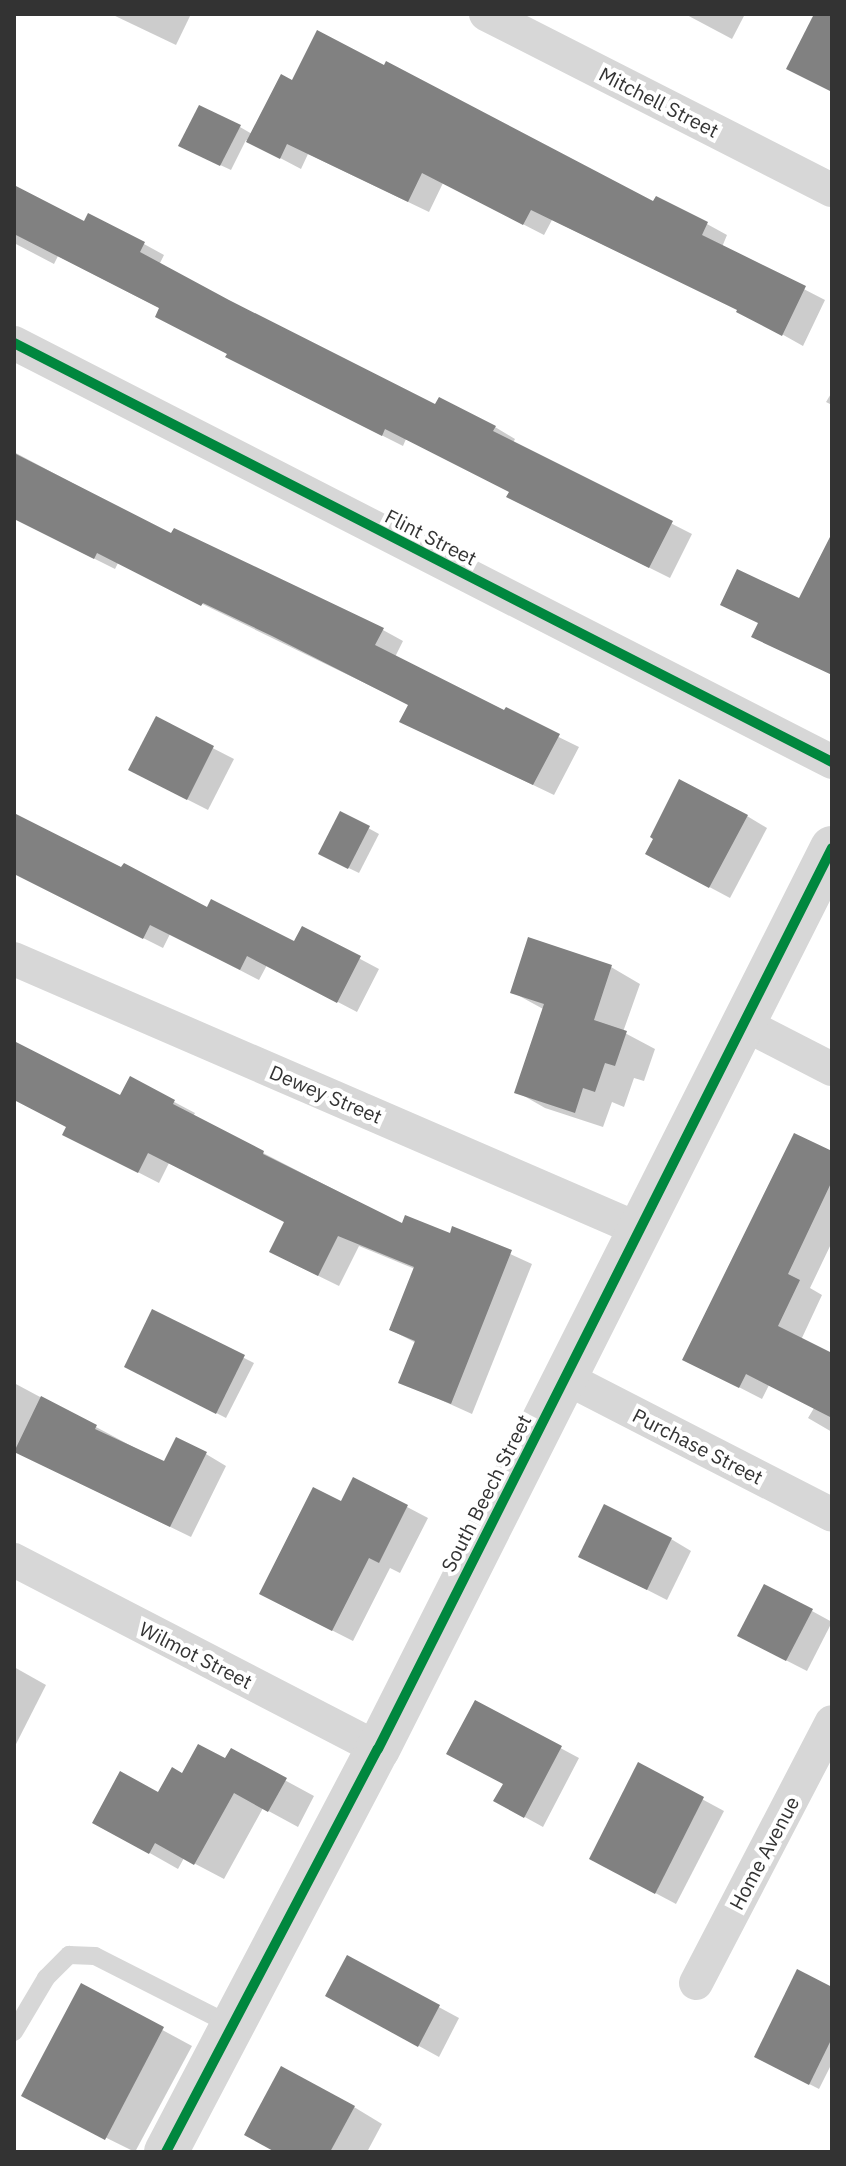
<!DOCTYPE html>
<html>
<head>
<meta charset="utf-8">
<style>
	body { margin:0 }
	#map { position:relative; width:846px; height:2166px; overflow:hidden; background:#fff; font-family:"IBM Plex Sans",sans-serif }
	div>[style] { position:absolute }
	.shadow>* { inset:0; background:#0003 }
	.building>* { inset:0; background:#818181 }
	.service>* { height:18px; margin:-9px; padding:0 9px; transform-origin:9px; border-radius:9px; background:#d7d7d7 }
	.minor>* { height:34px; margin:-17px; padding:0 17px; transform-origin:17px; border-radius:17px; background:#d7d7d7 }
	.tertiary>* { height:44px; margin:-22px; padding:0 22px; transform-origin:22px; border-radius:22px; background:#d7d7d7 }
	.cycleway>* { height:10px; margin:-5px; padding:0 5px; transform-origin:5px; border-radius:5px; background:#00873e }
	span { translate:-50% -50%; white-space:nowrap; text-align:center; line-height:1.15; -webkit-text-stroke:8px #fff; paint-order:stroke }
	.street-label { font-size:20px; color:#333 }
	.frame { position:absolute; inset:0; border:16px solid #333; pointer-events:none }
</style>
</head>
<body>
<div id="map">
	<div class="shadow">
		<div style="clip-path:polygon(111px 14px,191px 14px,176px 45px)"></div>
		<div style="clip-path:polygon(685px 14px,745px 14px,732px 39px)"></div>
		<div style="clip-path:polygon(240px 127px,252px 134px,654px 204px,707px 224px,727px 235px,722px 247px,825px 300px,803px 346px,739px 310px,552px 220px,544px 235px,443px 183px,429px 212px,308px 154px,301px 169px,246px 140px,231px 170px,190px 151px)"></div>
		<div style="clip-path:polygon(14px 187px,85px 224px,144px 244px,164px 255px,159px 265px,436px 407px,495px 427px,515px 439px,513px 443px,692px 534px,670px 578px,529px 508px,511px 492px,406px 439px,403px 446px,248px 368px,161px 309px,58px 256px,54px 264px,14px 243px)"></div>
		<div style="clip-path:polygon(832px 392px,832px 405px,826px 402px)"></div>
		<div style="clip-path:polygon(14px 452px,172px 536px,383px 630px,403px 641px,395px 657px,579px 747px,554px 795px,402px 722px,410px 705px,118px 563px,115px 569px,63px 543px,14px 504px)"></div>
		<div style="clip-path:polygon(156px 719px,234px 759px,208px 810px,151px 781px)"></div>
		<div style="clip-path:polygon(341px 813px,379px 834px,359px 873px,330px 859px)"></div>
		<div style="clip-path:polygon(14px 815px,208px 910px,295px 944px,302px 928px,379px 969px,357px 1012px,267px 965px,259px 980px,170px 934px,163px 948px,14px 873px)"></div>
		<div style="clip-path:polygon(747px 816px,767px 828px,730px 898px,668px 865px,656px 838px)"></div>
		<div style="clip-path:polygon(530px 940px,611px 967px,640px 984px,623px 1032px,655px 1049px,644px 1081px,634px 1078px,624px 1107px,612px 1102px,603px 1127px,545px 1108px,517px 1092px,545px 1010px,512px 992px)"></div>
		<div style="clip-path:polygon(14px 1066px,121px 1098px,131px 1079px,195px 1113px,193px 1117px,403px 1225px,451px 1235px,454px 1228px,532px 1264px,472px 1414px,401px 1382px,416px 1343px,391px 1330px,415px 1269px,359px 1246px,339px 1286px,292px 1263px,286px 1222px,169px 1163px,159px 1183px,85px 1145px,68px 1127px,14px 1099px)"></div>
		<div style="clip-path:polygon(832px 1154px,832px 1242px,810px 1288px,822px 1295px,801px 1340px,832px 1355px,832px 1432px,808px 1418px,814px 1408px,769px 1385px,762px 1399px,684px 1359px)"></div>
		<div style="clip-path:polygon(153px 1312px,254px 1363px,226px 1418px,137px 1372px)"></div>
		<div style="clip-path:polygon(14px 1383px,165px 1464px,206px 1454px,226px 1466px,191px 1537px,14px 1451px)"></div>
		<div style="clip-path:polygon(354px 1479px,428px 1518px,400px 1573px,390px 1568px,353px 1641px,282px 1605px)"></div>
		<div style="clip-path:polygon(671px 1539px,691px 1551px,667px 1600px,581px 1556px)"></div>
		<div style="clip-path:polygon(812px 1611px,832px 1622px,807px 1671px,760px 1647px)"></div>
		<div style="clip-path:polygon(14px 1667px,46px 1685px,14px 1748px)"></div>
		<div style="clip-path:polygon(476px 1703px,579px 1758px,543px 1827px,496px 1801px,505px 1784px)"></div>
		<div style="clip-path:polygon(231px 1751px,314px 1796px,298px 1827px,263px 1808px,224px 1879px,184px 1858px,178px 1869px,95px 1822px,159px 1795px,183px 1776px,226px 1761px)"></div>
		<div style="clip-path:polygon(639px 1765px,724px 1811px,676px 1904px,612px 1870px)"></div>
		<div style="clip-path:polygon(348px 1958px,459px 2018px,439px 2057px,348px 2007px)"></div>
		<div style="clip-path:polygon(81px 1986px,192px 2046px,135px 2152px,52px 2111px)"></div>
		<div style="clip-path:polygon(832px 1989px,832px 2063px,819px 2089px,766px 2062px)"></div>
		<div style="clip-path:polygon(354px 2107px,382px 2124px,367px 2152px,278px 2152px)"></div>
	</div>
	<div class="building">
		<div style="clip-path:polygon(814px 14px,832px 14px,832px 92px,786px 69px)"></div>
		<div style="clip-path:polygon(317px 30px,384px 65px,386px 61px,653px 201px,656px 196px,708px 222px,702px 235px,806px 286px,782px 336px,736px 312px,737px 310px,531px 210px,523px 225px,422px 173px,408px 202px,287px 144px,280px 159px,246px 142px,281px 74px,292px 80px)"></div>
		<div style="clip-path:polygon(199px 105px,241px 125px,220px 166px,178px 146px)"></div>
		<div style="clip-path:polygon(14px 185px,84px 221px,88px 213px,145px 242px,140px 252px,229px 300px,435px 404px,439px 397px,496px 426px,493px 431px,673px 521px,649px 568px,506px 497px,509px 492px,385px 429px,382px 436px,225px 357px,227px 354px,155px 317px,159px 308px,14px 234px)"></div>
		<div style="clip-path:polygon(14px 453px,171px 533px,174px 528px,384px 628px,375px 645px,504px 710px,506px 707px,560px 734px,533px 785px,399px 722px,408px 705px,272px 636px,203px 603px,201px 606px,97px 553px,94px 559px,14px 519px)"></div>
		<div style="clip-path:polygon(832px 533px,832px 675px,751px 637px,758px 623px,720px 605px,737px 569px,799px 598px)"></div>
		<div style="clip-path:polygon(156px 716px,214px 746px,187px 800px,128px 770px)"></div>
		<div style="clip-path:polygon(679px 779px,748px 815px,709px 888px,645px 854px,653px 839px,650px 837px)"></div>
		<div style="clip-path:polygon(340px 811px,370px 826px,348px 869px,318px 854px)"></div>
		<div style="clip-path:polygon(14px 813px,121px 867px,124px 863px,207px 907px,211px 899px,294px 941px,302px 926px,361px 956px,337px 1003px,247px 956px,240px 970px,150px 925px,143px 939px,14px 874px)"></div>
		<div style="clip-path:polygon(528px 937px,612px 965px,594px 1020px,627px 1031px,615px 1066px,605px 1063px,595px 1092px,583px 1088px,575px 1113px,514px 1093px,544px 1004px,510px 993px)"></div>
		<div style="clip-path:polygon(14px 1041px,120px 1095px,130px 1076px,175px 1100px,173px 1104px,264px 1151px,263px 1154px,402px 1223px,405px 1215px,450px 1233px,452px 1226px,512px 1250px,451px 1404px,398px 1383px,415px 1341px,389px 1330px,414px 1267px,338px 1236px,318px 1276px,269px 1252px,284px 1222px,148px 1153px,138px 1173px,62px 1135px,66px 1127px,14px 1100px)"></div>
		<div style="clip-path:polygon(794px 1133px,832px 1151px,832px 1181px,788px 1274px,800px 1280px,778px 1326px,832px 1353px,832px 1418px,746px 1374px,739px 1388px,682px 1360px)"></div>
		<div style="clip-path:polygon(152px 1309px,245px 1355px,216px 1414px,124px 1367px)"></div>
		<div style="clip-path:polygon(41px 1396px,97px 1425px,95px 1429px,164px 1461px,176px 1437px,207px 1452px,170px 1527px,14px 1452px)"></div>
		<div style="clip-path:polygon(353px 1477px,408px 1505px,379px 1563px,369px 1558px,332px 1631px,259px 1594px,313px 1487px,341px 1501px)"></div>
		<div style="clip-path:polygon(604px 1504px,672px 1538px,647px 1590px,578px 1557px)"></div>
		<div style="clip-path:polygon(764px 1584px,813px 1609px,786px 1661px,737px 1636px)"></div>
		<div style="clip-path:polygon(475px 1700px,562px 1746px,524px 1818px,493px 1801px,503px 1784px,446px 1754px)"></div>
		<div style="clip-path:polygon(198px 1744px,225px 1758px,231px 1748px,287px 1778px,268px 1812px,234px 1793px,194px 1865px,155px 1843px,149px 1854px,92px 1823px,120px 1771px,158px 1792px,172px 1767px,182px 1773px)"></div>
		<div style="clip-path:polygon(638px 1762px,704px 1797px,655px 1894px,589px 1859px)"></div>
		<div style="clip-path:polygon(347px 1955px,440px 2005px,418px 2047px,325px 1996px)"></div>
		<div style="clip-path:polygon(797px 1969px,832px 1987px,832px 2038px,809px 2085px,754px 2057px)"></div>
		<div style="clip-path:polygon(81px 1983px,164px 2027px,105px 2140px,21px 2096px)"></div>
		<div style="clip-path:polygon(281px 2066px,355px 2106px,330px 2152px,275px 2152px,244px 2135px)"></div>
	</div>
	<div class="service">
		<div style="left:14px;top:2032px;width:63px;rotate:-59.3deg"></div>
		<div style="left:46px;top:1978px;width:33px;rotate:-45deg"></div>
		<div style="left:69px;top:1955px;width:26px;rotate:2deg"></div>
		<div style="left:95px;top:1956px;width:153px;rotate:26.9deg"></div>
	</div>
	<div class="minor">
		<div style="left:486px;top:14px;width:388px;rotate:27deg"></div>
		<div style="left:14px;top:343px;width:919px;rotate:27.12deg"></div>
		<div style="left:14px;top:959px;width:680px;rotate:23.4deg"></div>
		<div style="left:742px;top:1023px;width:101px;rotate:27.1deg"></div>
		<div style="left:564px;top:1377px;width:301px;rotate:27.2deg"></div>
		<div style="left:14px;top:1560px;width:410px;rotate:27.4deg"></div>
		<div style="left:696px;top:1983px;width:294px;rotate:-62.5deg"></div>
	</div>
	<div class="tertiary">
		<div style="left:166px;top:2152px;width:455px;rotate:-62.3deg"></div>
		<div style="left:378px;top:1749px;width:1009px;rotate:-63.26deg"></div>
	</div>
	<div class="cycleway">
		<div style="left:14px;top:343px;width:919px;rotate:27.12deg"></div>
		<div style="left:166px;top:2152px;width:455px;rotate:-62.3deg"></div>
		<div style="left:378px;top:1749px;width:1009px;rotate:-63.26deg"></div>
	</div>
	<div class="street-label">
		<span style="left:659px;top:102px;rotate:27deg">Mitchell Street</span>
		<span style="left:431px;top:537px;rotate:27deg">Flint Street</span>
		<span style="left:326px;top:1094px;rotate:23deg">Dewey Street</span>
		<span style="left:698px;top:1446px;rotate:27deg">Purchase Street</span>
		<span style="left:486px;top:1493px;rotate:-63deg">South Beech Street</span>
		<span style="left:196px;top:1655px;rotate:27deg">Wilmot Street</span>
		<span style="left:764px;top:1853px;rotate:-62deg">Home Avenue</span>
	</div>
	<div class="frame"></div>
</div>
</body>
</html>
